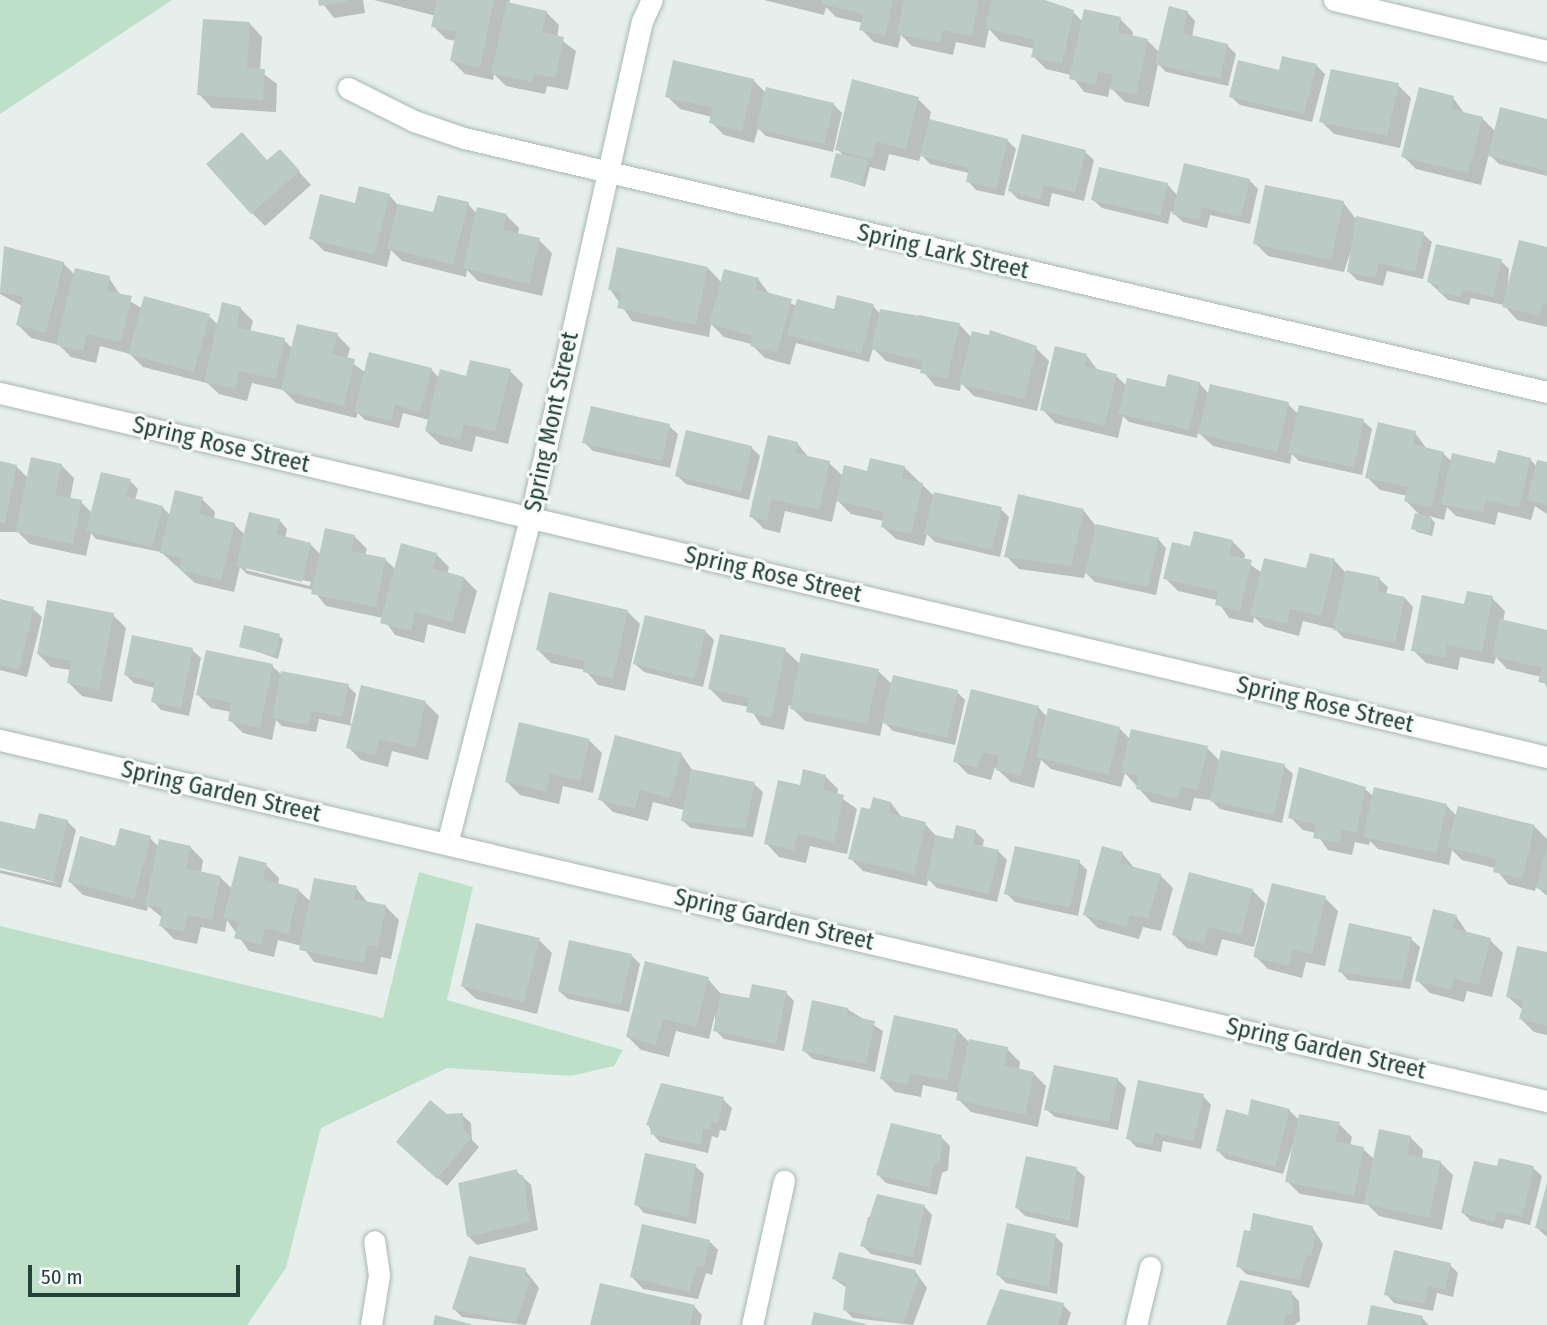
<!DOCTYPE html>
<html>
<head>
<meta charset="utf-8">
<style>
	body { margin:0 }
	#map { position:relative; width:1547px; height:1325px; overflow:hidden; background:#e6efeb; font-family:"Fira Sans Condensed",sans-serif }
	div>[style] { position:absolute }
	.green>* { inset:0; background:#bfe0c8 }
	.shadow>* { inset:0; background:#0003 }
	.building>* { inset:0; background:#bbcac4 }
	.roads { filter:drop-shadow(0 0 2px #a8b8b2) drop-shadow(0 0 2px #a8b8b2) }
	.street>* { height:21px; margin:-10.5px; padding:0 10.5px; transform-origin:10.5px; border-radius:10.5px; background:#fff }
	span { translate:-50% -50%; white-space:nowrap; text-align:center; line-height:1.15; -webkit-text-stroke:6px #f7fbf9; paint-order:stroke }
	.street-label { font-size:24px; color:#24423a }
	.scale { position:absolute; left:28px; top:1265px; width:212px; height:32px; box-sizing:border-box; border:4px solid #24423a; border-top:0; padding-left:9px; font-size:21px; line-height:24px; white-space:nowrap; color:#24423a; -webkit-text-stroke:5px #f7fbf9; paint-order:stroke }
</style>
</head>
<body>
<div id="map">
	<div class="green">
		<div style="clip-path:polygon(0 0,172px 0,0 114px)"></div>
		<div style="clip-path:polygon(419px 872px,473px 887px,447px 1000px,623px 1050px,614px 1066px,571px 1076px,447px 1068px,321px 1128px,286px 1268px,247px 1325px,0 1325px,0 926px,383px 1018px)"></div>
	</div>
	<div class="shadow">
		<div style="clip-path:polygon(320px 0,363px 0,365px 13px,334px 18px)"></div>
		<div style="clip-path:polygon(374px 0,510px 0,509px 4px,546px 12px,559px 25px,557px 37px,576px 51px,568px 90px,547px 86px,545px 94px,506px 86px,494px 74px,493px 80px,465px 74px,452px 61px,456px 41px,446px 39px,433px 26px,436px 16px)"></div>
		<div style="clip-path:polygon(764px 0,1036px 0,1073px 12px,1083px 22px,1120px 19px,1133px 32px,1132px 37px,1147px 40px,1160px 53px,1187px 12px,1195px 21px,1192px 37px,1227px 45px,1236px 54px,1228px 86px,1166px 72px,1158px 64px,1149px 107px,1125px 102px,1110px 87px,1108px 97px,1084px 92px,1071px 75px,1046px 69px,1033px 56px,1035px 49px,1000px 41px,989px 29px,985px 48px,956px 42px,953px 55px,912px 46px,901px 35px,898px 48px,874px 42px,861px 29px,863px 23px,836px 17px,826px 7px,824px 15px)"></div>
		<div style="clip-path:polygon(249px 23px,262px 37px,260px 71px,277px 84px,276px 112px,212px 108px,199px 94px)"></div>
		<div style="clip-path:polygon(1316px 65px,1325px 74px,1312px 122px,1240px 105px,1231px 97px,1280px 72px)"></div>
		<div style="clip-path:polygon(753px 80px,766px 93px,833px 104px,842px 113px,833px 152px,766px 136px,758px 128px,754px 143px,724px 135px,711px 122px,712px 117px,680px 109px,667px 96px)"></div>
		<div style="clip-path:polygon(1398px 85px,1411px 98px,1400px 148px,1334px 134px,1321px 121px)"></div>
		<div style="clip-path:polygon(1453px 98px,1465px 114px,1482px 118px,1496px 132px,1547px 121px,1547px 176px,1499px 164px,1489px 154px,1481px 185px,1416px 169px,1403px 156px)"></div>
		<div style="clip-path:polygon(918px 99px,931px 112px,929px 121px,1007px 140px,1016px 149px,1004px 196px,976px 190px,968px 181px,969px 173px,930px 164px,921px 154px,919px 161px,889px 154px,885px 171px,870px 167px,865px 187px,832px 176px,844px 156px,837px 149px)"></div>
		<div style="clip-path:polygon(1085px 152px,1094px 160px,1084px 201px,1052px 193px,1049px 207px,1018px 199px,1010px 191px)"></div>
		<div style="clip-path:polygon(292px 164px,311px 185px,265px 226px,252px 213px)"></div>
		<div style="clip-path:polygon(1249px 180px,1258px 189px,1250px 224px,1210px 215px,1207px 228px,1183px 222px,1171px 211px,1168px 224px,1102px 208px,1093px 200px,1167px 184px,1178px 196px)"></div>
		<div style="clip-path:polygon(389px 195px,399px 206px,434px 215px,468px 204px,477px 214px,506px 215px,519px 228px,518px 235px,539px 240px,552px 253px,542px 296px,478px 281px,467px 270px,466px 277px,402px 261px,391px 250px,387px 267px,324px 251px,311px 238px,356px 206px)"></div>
		<div style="clip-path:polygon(1343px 202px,1355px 218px,1423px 234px,1432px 242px,1423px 279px,1387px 271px,1383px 286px,1357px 280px,1348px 271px,1354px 240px,1344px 272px,1268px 256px,1255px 243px)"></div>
		<div style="clip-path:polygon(5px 248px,63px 263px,75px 275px,109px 278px,121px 296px,143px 309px,209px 316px,219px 326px,240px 308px,253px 321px,250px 332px,284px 340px,293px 349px,337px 335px,350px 348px,347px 359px,366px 373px,431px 369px,439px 378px,468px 378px,510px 371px,523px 384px,508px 444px,476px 436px,472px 452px,440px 444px,426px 431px,429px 420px,403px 413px,399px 428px,365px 420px,358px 413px,356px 418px,296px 403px,283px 390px,252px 383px,247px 401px,219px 394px,207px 383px,143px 367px,130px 354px,100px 346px,96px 363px,71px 357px,59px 345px,31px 338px,18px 325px,22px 306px,0 294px)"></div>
		<div style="clip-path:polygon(1547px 249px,1547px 327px,1517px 320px,1504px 305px,1471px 298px,1469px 305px,1448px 300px,1429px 282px,1501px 261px,1509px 269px,1507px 294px)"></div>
		<div style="clip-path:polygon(708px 268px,722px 283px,758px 279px,770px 295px,797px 306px,835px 311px,873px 306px,880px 314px,918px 320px,919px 315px,959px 324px,972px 338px,1036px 348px,1049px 361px,1037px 411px,974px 396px,961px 383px,960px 391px,935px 386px,922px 370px,886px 361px,873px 348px,869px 362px,796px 343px,790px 365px,765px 358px,751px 344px,724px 337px,711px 324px,709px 337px,632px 321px,610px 289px)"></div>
		<div style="clip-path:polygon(1087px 356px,1099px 372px,1116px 376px,1127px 386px,1167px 389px,1199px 383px,1209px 394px,1288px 404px,1298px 414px,1363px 421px,1372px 429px,1362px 475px,1299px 461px,1292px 454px,1290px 464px,1213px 446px,1198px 432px,1197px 438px,1129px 422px,1123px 416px,1118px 438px,1055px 423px,1042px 409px)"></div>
		<div style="clip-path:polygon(669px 426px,678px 434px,670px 468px,593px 451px,584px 442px)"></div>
		<div style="clip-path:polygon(1415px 433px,1427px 449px,1443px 453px,1452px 462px,1496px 465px,1530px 459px,1537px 467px,1547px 464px,1547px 514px,1535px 506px,1531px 520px,1498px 512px,1495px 525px,1456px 516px,1447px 507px,1444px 520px,1429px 516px,1435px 523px,1432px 536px,1417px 532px,1413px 528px,1422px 517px,1406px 501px,1408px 496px,1380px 490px,1367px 477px)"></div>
		<div style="clip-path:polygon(797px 443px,809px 458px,829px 463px,843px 476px,904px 467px,935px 497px,1001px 509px,1009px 517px,1000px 557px,935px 542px,927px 534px,924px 546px,896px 539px,882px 526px,884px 521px,851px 514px,837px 500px,832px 522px,785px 511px,780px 533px,764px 529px,751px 516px)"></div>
		<div style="clip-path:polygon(751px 447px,760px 456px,749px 500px,686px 484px,677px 476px)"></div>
		<div style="clip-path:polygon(evenodd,0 463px,16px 466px,28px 478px,61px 465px,74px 478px,70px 500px,81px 502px,92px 513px,130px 481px,138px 489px,135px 500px,162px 507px,171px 516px,202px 499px,215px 512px,214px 519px,234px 524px,246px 536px,279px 520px,287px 529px,285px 538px,310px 544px,321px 555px,354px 536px,367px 549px,365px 555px,385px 559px,396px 570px,436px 554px,449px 567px,447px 574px,464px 578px,477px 591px,465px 634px,428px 624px,424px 643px,395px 635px,383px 618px,326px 606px,313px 590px,247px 574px,240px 567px,234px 592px,195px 583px,161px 552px,96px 539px,91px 533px,86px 556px,30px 544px,18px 532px,0 532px,0 463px,246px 567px,311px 582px,310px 586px,246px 570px,246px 567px)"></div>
		<div style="clip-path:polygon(1084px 511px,1096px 526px,1158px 539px,1166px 548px,1156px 595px,1095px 582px,1085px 572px,1084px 578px,1019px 569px,1006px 556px)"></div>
		<div style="clip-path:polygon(1232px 541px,1245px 554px,1244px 560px,1262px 573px,1307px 570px,1334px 560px,1345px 572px,1379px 579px,1388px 587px,1386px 594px,1405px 598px,1413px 607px,1404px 651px,1344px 638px,1335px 629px,1303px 621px,1299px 636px,1265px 627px,1254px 617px,1253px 623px,1229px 618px,1217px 600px,1178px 591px,1165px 578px,1191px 548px)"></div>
		<div style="clip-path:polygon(1492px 598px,1505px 611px,1503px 622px,1547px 631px,1547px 688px,1542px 677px,1507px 669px,1496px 657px,1494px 664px,1460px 657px,1458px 670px,1426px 663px,1413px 650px,1465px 606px)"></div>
		<div style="clip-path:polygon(0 600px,33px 609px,42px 617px,27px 677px,0 670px)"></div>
		<div style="clip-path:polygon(627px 611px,640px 624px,625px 691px,598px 685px,585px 670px,551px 663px,538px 650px)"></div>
		<div style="clip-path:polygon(113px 615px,126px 628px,112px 702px,82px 696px,69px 683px,71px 670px,51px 667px,38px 654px)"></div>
		<div style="clip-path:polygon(706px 632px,714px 640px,703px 687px,644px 672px,635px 664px)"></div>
		<div style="clip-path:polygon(279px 636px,283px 639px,278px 659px,241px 646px)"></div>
		<div style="clip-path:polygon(192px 650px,201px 658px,189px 716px,161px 710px,153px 701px,155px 688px,134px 683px,126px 675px)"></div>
		<div style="clip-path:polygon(785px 650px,801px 665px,878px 671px,893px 685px,957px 692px,965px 700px,955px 745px,893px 731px,883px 721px,880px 736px,805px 721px,789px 705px,784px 730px,761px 725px,749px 707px,723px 702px,710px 689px)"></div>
		<div style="clip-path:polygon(272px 666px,282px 675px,348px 686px,356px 694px,350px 724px,426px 703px,439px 716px,428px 760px,392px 751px,388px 767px,361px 760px,348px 747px,353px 726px,319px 719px,316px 732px,282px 726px,276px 720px,272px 740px,243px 733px,230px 720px,231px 712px,211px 708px,198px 695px)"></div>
		<div style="clip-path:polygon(1038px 707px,1047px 717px,1119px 728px,1131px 740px,1207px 748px,1220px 761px,1284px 766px,1293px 774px,1282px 823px,1220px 809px,1211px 800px,1194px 798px,1191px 811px,1151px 802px,1125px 773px,1121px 787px,1051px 769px,1041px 760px,1034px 788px,1011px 782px,995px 767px,991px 780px,968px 774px,955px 761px)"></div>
		<div style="clip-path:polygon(589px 740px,602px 753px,593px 793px,563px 786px,559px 804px,520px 795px,507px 782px)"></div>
		<div style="clip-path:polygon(681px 754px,693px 771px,754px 784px,763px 792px,753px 837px,691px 828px,682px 820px,684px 810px,653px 802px,648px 821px,613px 812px,600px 799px)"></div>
		<div style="clip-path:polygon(825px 776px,838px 789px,837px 795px,857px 809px,847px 854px,810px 846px,806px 863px,779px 857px,766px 843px,801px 787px)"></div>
		<div style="clip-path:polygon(1365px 789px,1374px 797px,1446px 805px,1457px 816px,1534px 826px,1547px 839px,1547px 896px,1536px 886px,1535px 891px,1508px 884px,1495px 868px,1462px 860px,1452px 850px,1449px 865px,1378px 849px,1370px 841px,1369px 845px,1355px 842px,1352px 855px,1328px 850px,1316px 833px,1303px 830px,1290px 817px)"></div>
		<div style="clip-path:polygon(891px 803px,903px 819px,925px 824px,938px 838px,954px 841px,975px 831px,984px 840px,982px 848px,999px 852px,1007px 860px,997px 902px,937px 888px,928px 879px,927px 886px,863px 871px,850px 858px,871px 811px)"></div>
		<div style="clip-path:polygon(67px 821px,76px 830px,61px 888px,0 873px,0 870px,61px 884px,0 866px,0 823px,36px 832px)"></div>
		<div style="clip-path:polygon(150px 838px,159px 847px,190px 847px,203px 860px,201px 873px,220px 877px,232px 889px,266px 865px,279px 878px,278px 885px,298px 890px,311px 902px,356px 888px,368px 903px,386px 907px,399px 920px,391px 959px,381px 957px,377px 975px,314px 962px,302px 946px,278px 940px,274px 957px,249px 951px,227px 920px,225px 932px,201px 927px,197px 944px,174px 939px,161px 926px,163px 918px,148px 906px,147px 911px,83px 895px,70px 882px,117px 848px)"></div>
		<div style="clip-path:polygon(1122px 853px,1135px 869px,1160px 875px,1173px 888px,1161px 931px,1143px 927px,1139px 939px,1098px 928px,1085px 915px)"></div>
		<div style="clip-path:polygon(1079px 862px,1087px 870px,1078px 916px,1015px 902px,1006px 893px)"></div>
		<div style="clip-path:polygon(1252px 890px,1265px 903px,1254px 947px,1222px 939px,1217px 956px,1187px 948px,1174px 935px)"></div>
		<div style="clip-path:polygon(1325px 898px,1338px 911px,1325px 966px,1306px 962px,1302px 978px,1268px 969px,1255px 956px)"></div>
		<div style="clip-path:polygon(1456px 916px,1468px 934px,1490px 940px,1503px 953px,1492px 997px,1467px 991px,1464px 1002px,1430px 993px,1417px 980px)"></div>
		<div style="clip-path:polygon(1411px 939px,1420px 947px,1410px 989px,1348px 980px,1340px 971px)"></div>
		<div style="clip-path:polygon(539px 940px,552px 953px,537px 1014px,476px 999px,462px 986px)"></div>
		<div style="clip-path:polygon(1547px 954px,1547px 1035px,1534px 1032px,1521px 1019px,1523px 1010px,1508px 997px)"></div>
		<div style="clip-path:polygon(631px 955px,640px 964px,629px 1012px,568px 999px,559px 991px)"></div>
		<div style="clip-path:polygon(708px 979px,721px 994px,751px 1000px,786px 993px,794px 1001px,784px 1051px,724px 1039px,715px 1030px,715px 1014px,709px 1039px,676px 1031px,669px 1057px,641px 1050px,628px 1037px)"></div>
		<div style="clip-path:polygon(847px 1009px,883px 1031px,875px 1072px,813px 1059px,804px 1051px)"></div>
		<div style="clip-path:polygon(957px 1030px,968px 1041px,1007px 1049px,1020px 1062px,1019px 1070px,1033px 1073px,1046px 1086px,1038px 1127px,971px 1112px,958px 1099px,959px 1093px,923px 1085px,921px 1097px,895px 1092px,882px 1079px)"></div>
		<div style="clip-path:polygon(1117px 1079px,1126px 1088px,1118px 1130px,1055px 1117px,1046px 1109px)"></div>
		<div style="clip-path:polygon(1203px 1096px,1211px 1105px,1201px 1149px,1163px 1141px,1161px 1152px,1136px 1147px,1128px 1138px)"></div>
		<div style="clip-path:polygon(723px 1099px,732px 1108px,726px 1131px,720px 1130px,718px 1138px,712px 1136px,708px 1153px,660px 1142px,652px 1133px,648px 1124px)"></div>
		<div style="clip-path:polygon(1289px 1110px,1300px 1121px,1339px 1124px,1352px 1137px,1350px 1146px,1363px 1149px,1375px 1160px,1410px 1137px,1423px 1150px,1422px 1159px,1440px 1162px,1453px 1175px,1442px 1230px,1379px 1216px,1368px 1205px,1300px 1194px,1287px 1181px,1299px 1126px,1283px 1174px,1226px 1159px,1218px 1151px,1249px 1117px)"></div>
		<div style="clip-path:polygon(462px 1115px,471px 1123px,472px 1140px,479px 1147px,447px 1186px,406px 1150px,446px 1116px)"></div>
		<div style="clip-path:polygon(941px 1137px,950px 1146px,948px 1170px,942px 1173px,937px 1195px,886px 1183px,878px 1175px)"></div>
		<div style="clip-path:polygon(695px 1166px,704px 1174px,696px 1224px,644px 1213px,636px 1204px)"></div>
		<div style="clip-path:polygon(1499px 1168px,1533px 1168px,1542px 1176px,1530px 1225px,1506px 1219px,1503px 1229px,1471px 1221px,1463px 1213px)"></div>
		<div style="clip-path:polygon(1076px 1169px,1085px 1177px,1078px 1228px,1025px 1216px,1017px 1208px)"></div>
		<div style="clip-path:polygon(516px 1171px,531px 1185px,538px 1230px,477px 1245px,469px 1237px)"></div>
		<div style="clip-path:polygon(1547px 1186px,1547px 1237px,1537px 1228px)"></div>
		<div style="clip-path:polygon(924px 1206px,932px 1215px,921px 1265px,871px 1254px,862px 1245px,868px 1217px)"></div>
		<div style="clip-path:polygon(1312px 1227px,1323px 1244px,1309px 1288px,1246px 1274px,1238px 1266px)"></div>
		<div style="clip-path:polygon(1055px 1236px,1063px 1244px,1057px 1294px,1006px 1283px,998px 1275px)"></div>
		<div style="clip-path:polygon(710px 1242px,718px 1250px,712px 1275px,706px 1273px,698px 1299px,643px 1289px,632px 1277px)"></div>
		<div style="clip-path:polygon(1450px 1265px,1458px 1273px,1453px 1297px,1437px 1293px,1433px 1311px,1394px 1303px,1386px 1294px)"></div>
		<div style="clip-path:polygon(525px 1270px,539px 1288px,526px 1325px,462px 1317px,454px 1309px)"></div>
		<div style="clip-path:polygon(915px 1271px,927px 1288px,913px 1325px,853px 1318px,844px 1309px,847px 1288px,834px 1279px)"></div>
		<div style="clip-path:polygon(1291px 1293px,1299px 1301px,1300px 1321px,1294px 1325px,1229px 1325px)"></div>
		<div style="clip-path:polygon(1063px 1305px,1071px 1313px,1067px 1325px,990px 1325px)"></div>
		<div style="clip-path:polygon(694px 1306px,702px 1315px,700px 1325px,592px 1325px)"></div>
		<div style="clip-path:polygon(1422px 1318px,1429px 1325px,1368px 1325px)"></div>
	</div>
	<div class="building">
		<div style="clip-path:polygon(318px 0,347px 0,347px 2px,319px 6px)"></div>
		<div style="clip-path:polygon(437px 0,494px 0,480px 68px,450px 61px,456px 32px,431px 27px)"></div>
		<div style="clip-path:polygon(822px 0,893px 0,885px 36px,859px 30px,863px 14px,821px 4px)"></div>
		<div style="clip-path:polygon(904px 0,979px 0,972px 36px,943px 30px,940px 43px,897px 34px)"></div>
		<div style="clip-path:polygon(992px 0,1045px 0,1074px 10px,1062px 64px,1031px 57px,1035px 40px,985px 28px)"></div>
		<div style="clip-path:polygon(507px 2px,547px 11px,542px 32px,564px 37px,555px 78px,534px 74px,532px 82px,491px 74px)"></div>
		<div style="clip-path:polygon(1169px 6px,1188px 11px,1183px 33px,1228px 44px,1220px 79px,1155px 64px)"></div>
		<div style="clip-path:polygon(1084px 9px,1121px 17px,1118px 32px,1148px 39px,1136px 95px,1110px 89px,1113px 75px,1098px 72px,1095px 85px,1069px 79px)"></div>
		<div style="clip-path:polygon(203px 19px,250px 22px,247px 68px,265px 69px,263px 100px,197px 95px)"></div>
		<div style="clip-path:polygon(1282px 56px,1317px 64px,1304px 114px,1229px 97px,1238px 60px,1279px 70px)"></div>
		<div style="clip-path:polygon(673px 60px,754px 79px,742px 131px,709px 123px,712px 108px,665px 97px)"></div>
		<div style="clip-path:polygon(1331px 69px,1399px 83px,1387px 136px,1319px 122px)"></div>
		<div style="clip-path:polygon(852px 79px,919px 97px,906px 149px,877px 142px,872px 159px,835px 150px)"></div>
		<div style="clip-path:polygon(766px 87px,834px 103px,824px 144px,756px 129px)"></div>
		<div style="clip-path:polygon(1419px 87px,1454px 96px,1451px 109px,1483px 117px,1468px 173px,1401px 157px)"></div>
		<div style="clip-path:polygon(1500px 107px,1547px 119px,1547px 171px,1488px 156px)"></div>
		<div style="clip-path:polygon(929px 119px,1008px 139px,996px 189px,966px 182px,969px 168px,920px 156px)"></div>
		<div style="clip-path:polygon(242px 132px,267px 160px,280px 149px,300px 171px,251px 214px,206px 164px)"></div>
		<div style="clip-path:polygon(1022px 134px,1086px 150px,1075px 193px,1044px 185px,1040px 200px,1008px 191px)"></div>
		<div style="clip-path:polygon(836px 153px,868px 160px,862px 185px,830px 177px)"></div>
		<div style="clip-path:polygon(1184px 163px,1250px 179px,1241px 217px,1202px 207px,1199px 220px,1172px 214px)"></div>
		<div style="clip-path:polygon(1099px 167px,1168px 183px,1160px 216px,1091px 200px)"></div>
		<div style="clip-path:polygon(1265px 185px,1344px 201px,1331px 260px,1253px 244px)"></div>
		<div style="clip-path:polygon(359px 186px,390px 194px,374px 255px,309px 239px,320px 194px,355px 203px)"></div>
		<div style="clip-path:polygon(438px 195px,469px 202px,453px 265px,387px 248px,398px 204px,433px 212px)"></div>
		<div style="clip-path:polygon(477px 207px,507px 214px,503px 230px,540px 238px,529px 284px,463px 268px)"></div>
		<div style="clip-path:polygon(1356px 216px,1424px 232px,1415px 272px,1379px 263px,1375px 278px,1347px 272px)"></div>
		<div style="clip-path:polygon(1519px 240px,1547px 247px,1547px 304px,1543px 303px,1539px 316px,1502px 307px)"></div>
		<div style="clip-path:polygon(1436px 244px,1502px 259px,1493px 297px,1463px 290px,1461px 297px,1438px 292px,1439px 285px,1427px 282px)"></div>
		<div style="clip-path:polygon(4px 246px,64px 262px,46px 333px,16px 325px,23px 297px,0 292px)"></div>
		<div style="clip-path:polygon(617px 247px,708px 267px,696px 325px,617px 308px,621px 292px,608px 290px)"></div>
		<div style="clip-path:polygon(75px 268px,110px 276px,107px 291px,132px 296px,121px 342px,87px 334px,83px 351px,56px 345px)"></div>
		<div style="clip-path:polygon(724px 269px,759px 278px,756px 289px,792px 299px,777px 353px,750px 346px,752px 336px,709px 324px)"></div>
		<div style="clip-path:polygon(837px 295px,874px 304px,861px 354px,787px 335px,797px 299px,834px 309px)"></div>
		<div style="clip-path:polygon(144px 296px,210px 314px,194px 372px,128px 354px)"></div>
		<div style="clip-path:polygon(222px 302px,241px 307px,236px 327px,285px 338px,275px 379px,239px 371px,235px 389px,204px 382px)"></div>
		<div style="clip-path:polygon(880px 309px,960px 323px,947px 379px,920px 373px,923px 361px,871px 349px)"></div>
		<div style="clip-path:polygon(297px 324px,338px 333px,332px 354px,355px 359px,344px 406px,281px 390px)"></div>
		<div style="clip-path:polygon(990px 330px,1037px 346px,1024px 399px,959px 384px,972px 331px,989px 335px)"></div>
		<div style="clip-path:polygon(1055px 346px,1087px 354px,1085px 366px,1117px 374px,1105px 426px,1040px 410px)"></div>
		<div style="clip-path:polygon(369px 352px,432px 368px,420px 412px,395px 405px,391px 421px,354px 412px)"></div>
		<div style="clip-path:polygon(470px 360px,511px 369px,495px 432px,464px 424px,460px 440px,425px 431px,440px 369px,466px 376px)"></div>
		<div style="clip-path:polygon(1168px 374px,1200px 382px,1189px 430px,1118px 414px,1127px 378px,1165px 387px)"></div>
		<div style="clip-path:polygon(1210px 384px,1289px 402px,1277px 452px,1198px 434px)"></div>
		<div style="clip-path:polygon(1299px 405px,1364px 419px,1354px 467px,1288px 453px)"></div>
		<div style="clip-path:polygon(591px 406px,670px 424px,662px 461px,582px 443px)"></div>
		<div style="clip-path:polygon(1378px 422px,1416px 431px,1413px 444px,1444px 452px,1431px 508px,1404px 501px,1408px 487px,1365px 478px)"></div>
		<div style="clip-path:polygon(686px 430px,752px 446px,741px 492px,675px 476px)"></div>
		<div style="clip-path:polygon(768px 435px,798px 442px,795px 453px,830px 461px,819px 510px,772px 499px,767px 521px,749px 517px)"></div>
		<div style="clip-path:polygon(1498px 450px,1531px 458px,1519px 508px,1486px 500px,1483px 513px,1441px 504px,1452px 453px,1495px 463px)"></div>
		<div style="clip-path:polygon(31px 457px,62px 464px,55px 495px,82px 500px,73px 544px,15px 532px)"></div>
		<div style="clip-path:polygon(870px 458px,905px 466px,902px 478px,923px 483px,911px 534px,881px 527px,884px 512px,836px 501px,844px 465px,867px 471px)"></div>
		<div style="clip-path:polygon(1537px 460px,1547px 462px,1547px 505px,1527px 500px)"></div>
		<div style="clip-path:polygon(0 461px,17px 465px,5px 523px,0 522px)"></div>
		<div style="clip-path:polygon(101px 472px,131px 479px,126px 496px,163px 506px,152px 547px,86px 531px)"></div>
		<div style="clip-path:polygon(175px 490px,203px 497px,199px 514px,235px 523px,221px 580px,180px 570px,182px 558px,160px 553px)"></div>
		<div style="clip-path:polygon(934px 492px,1002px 507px,992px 550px,924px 534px)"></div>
		<div style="clip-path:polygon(1018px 494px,1084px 509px,1071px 566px,1004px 557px)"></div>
		<div style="clip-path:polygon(249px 512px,280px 519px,276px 534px,311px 543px,302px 582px,236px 566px)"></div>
		<div style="clip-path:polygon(1415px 513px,1432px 518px,1429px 533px,1411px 529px)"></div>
		<div style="clip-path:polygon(1096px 524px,1159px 538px,1148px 587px,1085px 574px)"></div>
		<div style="clip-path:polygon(325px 528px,355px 535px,351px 551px,386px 558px,376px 607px,311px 594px)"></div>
		<div style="clip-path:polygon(1194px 531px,1233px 540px,1229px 555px,1252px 560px,1240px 611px,1215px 605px,1218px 591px,1163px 579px,1172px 542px,1190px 546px)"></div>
		<div style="clip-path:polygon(401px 543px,437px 553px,433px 568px,464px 577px,452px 622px,415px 612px,411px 631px,380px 623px)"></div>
		<div style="clip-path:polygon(1310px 553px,1335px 559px,1321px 616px,1290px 609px,1287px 624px,1250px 615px,1264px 558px,1306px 568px)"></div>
		<div style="clip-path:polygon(1346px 570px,1380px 577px,1377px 591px,1405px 597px,1395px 643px,1333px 630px)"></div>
		<div style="clip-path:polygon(1467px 591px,1493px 596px,1482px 652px,1447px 645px,1445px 658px,1411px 651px,1422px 595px,1464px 604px)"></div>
		<div style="clip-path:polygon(549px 592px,628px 610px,613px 679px,583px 672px,585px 661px,536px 650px)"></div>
		<div style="clip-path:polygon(0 599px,34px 607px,19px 670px,0 665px)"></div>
		<div style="clip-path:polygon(47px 600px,114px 613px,99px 690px,67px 683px,71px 661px,37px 654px)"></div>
		<div style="clip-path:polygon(645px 615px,706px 630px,694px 679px,633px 664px)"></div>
		<div style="clip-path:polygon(1500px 619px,1547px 630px,1547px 684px,1538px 682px,1542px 668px,1492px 656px)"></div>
		<div style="clip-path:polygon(244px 625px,280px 634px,275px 656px,239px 647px)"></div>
		<div style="clip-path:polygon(720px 634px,786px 648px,771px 718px,746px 712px,749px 698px,708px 689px)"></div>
		<div style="clip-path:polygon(132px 635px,193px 648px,181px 708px,151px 702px,155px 682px,124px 675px)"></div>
		<div style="clip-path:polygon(206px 650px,273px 664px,260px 728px,228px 721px,231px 703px,196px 695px)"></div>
		<div style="clip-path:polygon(801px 653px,879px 669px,867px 724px,790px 709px)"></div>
		<div style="clip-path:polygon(281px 671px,349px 684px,342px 717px,311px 711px,308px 725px,272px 718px)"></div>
		<div style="clip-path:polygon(893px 675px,958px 690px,947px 738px,882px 723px)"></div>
		<div style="clip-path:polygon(361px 685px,426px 701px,415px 748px,379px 739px,375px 755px,346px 748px)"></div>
		<div style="clip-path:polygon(971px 689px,1039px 706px,1021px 776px,996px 770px,999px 756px,983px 752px,978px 768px,953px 762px)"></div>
		<div style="clip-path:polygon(1048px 708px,1120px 727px,1108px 775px,1036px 757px)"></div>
		<div style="clip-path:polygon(519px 722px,590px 739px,580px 781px,550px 774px,546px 792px,505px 782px)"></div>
		<div style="clip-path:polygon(1131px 729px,1208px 746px,1198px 790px,1181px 786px,1178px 799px,1136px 789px,1139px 776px,1121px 772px)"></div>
		<div style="clip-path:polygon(615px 735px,682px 753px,670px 798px,640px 790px,635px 809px,598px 800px)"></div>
		<div style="clip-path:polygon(1221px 750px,1285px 764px,1274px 815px,1210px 801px)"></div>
		<div style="clip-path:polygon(1299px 767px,1366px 787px,1356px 833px,1342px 830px,1339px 843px,1313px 838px,1316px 824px,1288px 818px)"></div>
		<div style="clip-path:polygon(691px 769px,755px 782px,745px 829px,681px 821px)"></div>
		<div style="clip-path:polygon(803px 769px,826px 775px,823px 790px,844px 795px,834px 842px,798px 834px,794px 850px,764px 844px,778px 780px,800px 785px)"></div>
		<div style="clip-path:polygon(1374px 787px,1447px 804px,1436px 853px,1363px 837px)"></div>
		<div style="clip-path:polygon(873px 797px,891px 802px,889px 813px,926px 822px,914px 874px,848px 859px,861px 807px,870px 809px)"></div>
		<div style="clip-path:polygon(1458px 806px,1535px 825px,1522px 879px,1493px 872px,1496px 859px,1447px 847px)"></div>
		<div style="clip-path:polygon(39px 813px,68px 820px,53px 881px,0 868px,0 821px,35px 829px)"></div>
		<div style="clip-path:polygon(956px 825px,976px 830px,973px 844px,999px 850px,989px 894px,926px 880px,936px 835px,953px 839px)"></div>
		<div style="clip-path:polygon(120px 828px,151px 836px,134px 899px,68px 882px,80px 836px,115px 846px)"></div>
		<div style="clip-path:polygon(159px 839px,191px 846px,186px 868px,221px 876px,212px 920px,188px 915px,184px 932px,159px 926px,163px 908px,145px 905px)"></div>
		<div style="clip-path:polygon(1015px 846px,1080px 860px,1070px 908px,1004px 894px)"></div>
		<div style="clip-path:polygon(1102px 846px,1123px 852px,1120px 863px,1161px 874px,1148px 919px,1130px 915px,1126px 927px,1083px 915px)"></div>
		<div style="clip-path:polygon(1547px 847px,1547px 891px,1536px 888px)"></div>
		<div style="clip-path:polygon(239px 856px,267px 863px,263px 879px,299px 889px,288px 934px,265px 928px,261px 945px,234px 938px,239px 922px,223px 918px)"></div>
		<div style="clip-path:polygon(1189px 872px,1253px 889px,1241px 935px,1209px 927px,1204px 944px,1172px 935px)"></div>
		<div style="clip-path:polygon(314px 878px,357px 886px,354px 899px,386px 905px,378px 947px,368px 945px,364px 963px,299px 950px)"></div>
		<div style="clip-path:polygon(1272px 883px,1326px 896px,1312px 954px,1293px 950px,1289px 966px,1253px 957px)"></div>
		<div style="clip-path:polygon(1433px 909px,1457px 915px,1453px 928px,1491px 938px,1479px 985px,1454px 979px,1451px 990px,1415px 981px)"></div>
		<div style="clip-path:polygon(476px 923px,540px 938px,524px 1002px,461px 986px)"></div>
		<div style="clip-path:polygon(1349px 923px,1412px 937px,1402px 981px,1338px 972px)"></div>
		<div style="clip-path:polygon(569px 940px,632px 954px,621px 1005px,558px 991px)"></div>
		<div style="clip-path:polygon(1517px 946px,1547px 952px,1547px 1026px,1519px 1019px,1524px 1001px,1506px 997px)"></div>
		<div style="clip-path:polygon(645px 961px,709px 977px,696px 1027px,663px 1019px,656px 1045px,626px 1037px)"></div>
		<div style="clip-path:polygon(752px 984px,787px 991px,776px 1044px,713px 1031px,721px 993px,749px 998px)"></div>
		<div style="clip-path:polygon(812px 1000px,848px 1008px,847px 1015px,875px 1021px,866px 1064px,802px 1051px)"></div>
		<div style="clip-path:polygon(894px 1015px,958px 1029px,947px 1081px,910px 1073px,908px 1085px,880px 1079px)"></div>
		<div style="clip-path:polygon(969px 1039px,1008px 1047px,1004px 1065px,1034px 1072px,1025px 1115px,956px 1100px)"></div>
		<div style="clip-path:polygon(1054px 1065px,1118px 1078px,1109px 1122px,1044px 1110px)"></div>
		<div style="clip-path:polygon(1138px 1080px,1204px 1094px,1193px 1141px,1155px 1133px,1152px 1145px,1126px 1139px)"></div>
		<div style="clip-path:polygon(661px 1083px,724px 1097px,718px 1123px,712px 1122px,710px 1130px,703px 1129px,700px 1145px,650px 1134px,652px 1126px,646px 1125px)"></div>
		<div style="clip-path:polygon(1251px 1099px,1290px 1109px,1275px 1167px,1216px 1151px,1226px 1109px,1248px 1115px)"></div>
		<div style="clip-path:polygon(430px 1100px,447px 1114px,463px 1113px,464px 1130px,472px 1137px,437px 1179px,396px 1142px)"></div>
		<div style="clip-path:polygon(1299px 1114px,1340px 1122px,1335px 1141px,1364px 1147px,1354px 1196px,1285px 1182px)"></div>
		<div style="clip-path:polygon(891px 1123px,942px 1135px,940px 1162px,934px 1165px,929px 1187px,876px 1175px)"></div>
		<div style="clip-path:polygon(1379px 1129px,1411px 1136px,1407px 1154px,1441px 1161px,1429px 1218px,1364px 1204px)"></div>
		<div style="clip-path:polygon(645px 1153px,696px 1164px,688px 1217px,634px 1205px)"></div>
		<div style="clip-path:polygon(1026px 1156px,1077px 1167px,1070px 1221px,1015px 1208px)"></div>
		<div style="clip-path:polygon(1499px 1158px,1534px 1166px,1522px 1217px,1497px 1211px,1495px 1222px,1461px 1213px,1474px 1161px,1497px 1166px)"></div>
		<div style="clip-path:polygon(517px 1169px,518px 1176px,523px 1175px,530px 1222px,467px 1237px,458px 1183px)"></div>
		<div style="clip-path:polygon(1547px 1183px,1547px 1231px,1535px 1228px)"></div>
		<div style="clip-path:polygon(877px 1194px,925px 1205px,913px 1257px,860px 1246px)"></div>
		<div style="clip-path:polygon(1253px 1213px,1313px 1226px,1311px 1233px,1316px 1234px,1311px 1256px,1306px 1255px,1300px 1280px,1236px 1267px,1244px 1230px,1250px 1231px)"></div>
		<div style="clip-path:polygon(1007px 1223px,1056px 1234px,1049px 1287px,996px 1275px)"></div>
		<div style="clip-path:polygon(642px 1224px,710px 1240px,704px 1267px,697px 1266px,689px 1292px,630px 1277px)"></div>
		<div style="clip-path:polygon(1394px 1250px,1451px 1263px,1445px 1290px,1428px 1286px,1424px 1304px,1384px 1295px)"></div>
		<div style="clip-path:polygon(839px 1252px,916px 1270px,914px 1277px,919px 1278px,903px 1324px,843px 1310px,846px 1283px,832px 1279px)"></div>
		<div style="clip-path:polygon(469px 1256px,526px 1268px,525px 1276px,531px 1278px,516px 1323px,452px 1309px)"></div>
		<div style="clip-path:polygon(1240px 1280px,1292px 1291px,1293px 1313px,1286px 1314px,1284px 1325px,1226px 1325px)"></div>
		<div style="clip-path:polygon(600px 1283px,695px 1305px,690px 1325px,590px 1325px)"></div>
		<div style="clip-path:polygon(1000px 1289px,1064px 1303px,1058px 1325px,986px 1325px)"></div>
		<div style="clip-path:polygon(1371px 1305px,1423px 1316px,1421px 1325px,1367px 1325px)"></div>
		<div style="clip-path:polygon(814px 1312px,866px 1324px,866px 1325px,811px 1325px)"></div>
		<div style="clip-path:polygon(435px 1315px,471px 1324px,471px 1325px,433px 1325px)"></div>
	</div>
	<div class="roads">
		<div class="street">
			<div style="left:1334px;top:0;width:219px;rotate:13.5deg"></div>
			<div style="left:348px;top:88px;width:74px;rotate:26.6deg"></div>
			<div style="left:414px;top:121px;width:53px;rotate:18.8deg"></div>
			<div style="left:464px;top:138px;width:1112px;rotate:13.2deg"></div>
			<div style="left:0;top:393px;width:1589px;rotate:13.24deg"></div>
			<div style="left:0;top:740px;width:1589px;rotate:13.14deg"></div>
			<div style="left:447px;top:844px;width:335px;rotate:-75.7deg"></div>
			<div style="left:530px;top:519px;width:510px;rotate:-77.33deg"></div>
			<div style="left:642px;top:21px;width:23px;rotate:-65deg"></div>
			<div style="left:371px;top:1325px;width:51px;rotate:-80.9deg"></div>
			<div style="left:379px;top:1275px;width:34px;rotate:-98deg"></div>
			<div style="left:752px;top:1325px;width:148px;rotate:-77.5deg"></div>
			<div style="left:1136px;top:1325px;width:60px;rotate:-76.4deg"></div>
		</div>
	</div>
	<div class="street-label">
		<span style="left:943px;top:252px;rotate:13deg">Spring Lark Street</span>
		<span style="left:552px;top:422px;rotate:-78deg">Spring Mont Street</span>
		<span style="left:221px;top:445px;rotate:13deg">Spring Rose Street</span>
		<span style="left:773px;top:575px;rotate:13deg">Spring Rose Street</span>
		<span style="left:1325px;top:705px;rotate:13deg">Spring Rose Street</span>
		<span style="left:221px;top:792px;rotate:13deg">Spring Garden Street</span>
		<span style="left:774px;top:920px;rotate:13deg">Spring Garden Street</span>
		<span style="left:1326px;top:1049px;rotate:13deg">Spring Garden Street</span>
	</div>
	<div class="scale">50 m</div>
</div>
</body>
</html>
